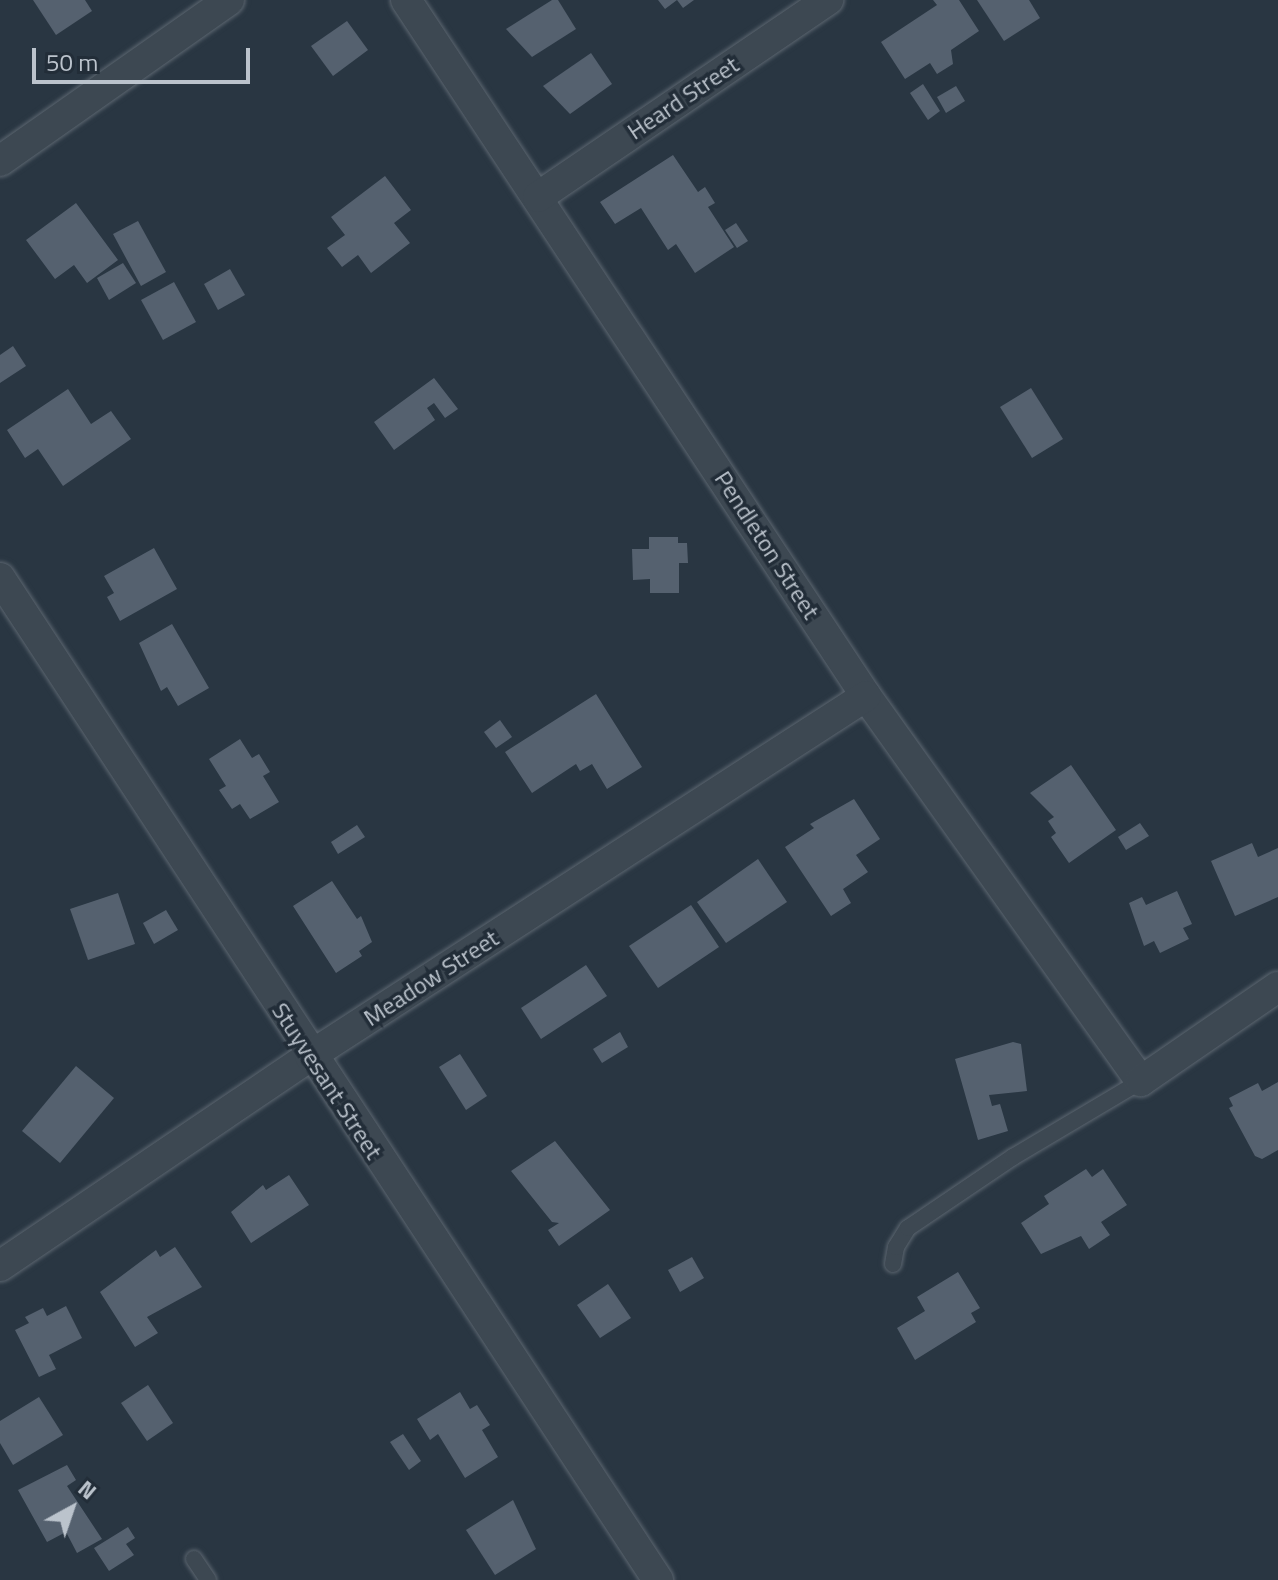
<!DOCTYPE html>
<html>
<head>
<meta charset="utf-8">
<style>
	body { margin:0 }
	#map { position:relative; width:1278px; height:1580px; overflow:hidden; background:#293642; font-family:"Titillium Web",sans-serif }
	div>[style] { position:absolute }
	.building>* { inset:0; background:#55616f }
	.roads { filter:drop-shadow(0 0 2px #5c6670) drop-shadow(0 0 2px #5c6670) }
	.lane>* { height:16px; margin:-8px; padding:0 8px; transform-origin:8px; border-radius:8px; background:#3d4852 }
	.street>* { height:30px; margin:-15px; padding:0 15px; transform-origin:15px; border-radius:15px; background:#3d4852 }
	span { translate:-50% -50%; white-space:nowrap; text-align:center; line-height:1.15; -webkit-text-stroke:7px #222d38; paint-order:stroke }
	.street-label { font-size:24px; color:#bbc3cc }
	.north { position:absolute; left:32px; top:1468px; width:80px; height:80px; -webkit-text-stroke:6px #222d38; paint-order:stroke; rotate:40deg; font-size:22px; font-weight:700; line-height:32px; text-align:center; color:#bbc3cc }
	.north::after { content:''; display:block; margin:auto; width:28px; height:36px; background:#bbc3cc; clip-path:polygon(50% 0,100% 100%,50% 72%,0 100%) }
	.scale { position:absolute; left:32px; top:48px; width:218px; height:36px; box-sizing:border-box; border:4px solid #bbc3cc; border-top:0; padding-left:10px; font-size:24px; line-height:28px; white-space:nowrap; color:#bbc3cc; -webkit-text-stroke:6px #222d38; paint-order:stroke }
</style>
</head>
<body>
<div id="map">
	<div class="building">
		<div style="clip-path:polygon(33px 0,85px 0,92px 11px,56px 35px)"></div>
		<div style="clip-path:polygon(552px 0,558px 0,576px 29px,532px 57px,506px 29px)"></div>
		<div style="clip-path:polygon(658px 0,694px 0,683px 8px,677px 0,665px 9px)"></div>
		<div style="clip-path:polygon(933px 0,959px 0,979px 31px,951px 50px,953px 64px,937px 74px,930px 63px,905px 79px,881px 42px,937px 5px)"></div>
		<div style="clip-path:polygon(977px 0,1029px 0,1040px 18px,1004px 41px)"></div>
		<div style="clip-path:polygon(347px 21px,368px 50px,333px 76px,311px 46px)"></div>
		<div style="clip-path:polygon(591px 53px,612px 84px,570px 114px,543px 86px)"></div>
		<div style="clip-path:polygon(923px 84px,940px 111px,928px 120px,910px 93px)"></div>
		<div style="clip-path:polygon(956px 86px,965px 101px,946px 113px,937px 97px)"></div>
		<div style="clip-path:polygon(673px 155px,698px 192px,705px 187px,715px 203px,708px 207px,734px 247px,695px 273px,676px 244px,668px 250px,641px 208px,615px 224px,600px 202px)"></div>
		<div style="clip-path:polygon(385px 176px,411px 210px,394px 223px,410px 243px,371px 273px,358px 255px,342px 267px,327px 248px,345px 235px,331px 217px)"></div>
		<div style="clip-path:polygon(76px 203px,118px 260px,87px 283px,74px 265px,55px 279px,26px 240px)"></div>
		<div style="clip-path:polygon(138px 221px,166px 272px,141px 286px,113px 234px)"></div>
		<div style="clip-path:polygon(736px 223px,748px 241px,737px 248px,725px 230px)"></div>
		<div style="clip-path:polygon(123px 263px,136px 283px,109px 300px,97px 278px)"></div>
		<div style="clip-path:polygon(230px 269px,245px 295px,218px 310px,204px 284px)"></div>
		<div style="clip-path:polygon(174px 282px,196px 322px,163px 340px,141px 300px)"></div>
		<div style="clip-path:polygon(13px 346px,26px 366px,0 383px,0 355px)"></div>
		<div style="clip-path:polygon(434px 378px,458px 409px,445px 418px,434px 403px,427px 408px,435px 420px,394px 450px,374px 422px)"></div>
		<div style="clip-path:polygon(1031px 388px,1063px 439px,1032px 458px,1000px 407px)"></div>
		<div style="clip-path:polygon(68px 389px,91px 424px,111px 411px,131px 439px,63px 486px,38px 449px,25px 458px,7px 430px)"></div>
		<div style="clip-path:polygon(649px 537px,678px 537px,678px 543px,687px 543px,688px 563px,679px 563px,679px 593px,650px 593px,650px 579px,633px 580px,632px 549px,649px 549px)"></div>
		<div style="clip-path:polygon(154px 548px,177px 589px,120px 621px,107px 597px,114px 593px,104px 576px)"></div>
		<div style="clip-path:polygon(172px 624px,209px 688px,178px 706px,167px 687px,161px 691px,139px 643px)"></div>
		<div style="clip-path:polygon(596px 694px,642px 767px,607px 789px,592px 764px,580px 771px,576px 764px,532px 793px,505px 752px)"></div>
		<div style="clip-path:polygon(500px 720px,512px 737px,496px 748px,484px 732px)"></div>
		<div style="clip-path:polygon(240px 739px,252px 758px,259px 754px,270px 772px,263px 776px,279px 802px,250px 819px,240px 804px,232px 809px,219px 790px,226px 786px,209px 759px)"></div>
		<div style="clip-path:polygon(1071px 765px,1116px 830px,1069px 863px,1051px 837px,1056px 833px,1048px 821px,1054px 817px,1030px 793px)"></div>
		<div style="clip-path:polygon(854px 799px,880px 839px,856px 855px,868px 872px,843px 889px,851px 903px,831px 916px,785px 847px,814px 828px,810px 824px)"></div>
		<div style="clip-path:polygon(1140px 823px,1149px 836px,1126px 850px,1118px 837px)"></div>
		<div style="clip-path:polygon(357px 825px,365px 837px,338px 854px,331px 842px)"></div>
		<div style="clip-path:polygon(1252px 843px,1258px 857px,1278px 848px,1278px 897px,1235px 916px,1211px 861px)"></div>
		<div style="clip-path:polygon(758px 859px,787px 902px,726px 943px,697px 902px)"></div>
		<div style="clip-path:polygon(332px 881px,357px 919px,361px 916px,372px 942px,359px 951px,362px 956px,336px 973px,293px 906px)"></div>
		<div style="clip-path:polygon(1177px 891px,1192px 924px,1183px 928px,1189px 939px,1160px 953px,1154px 941px,1144px 946px,1129px 903px,1142px 897px,1146px 905px)"></div>
		<div style="clip-path:polygon(118px 893px,135px 944px,88px 960px,70px 909px)"></div>
		<div style="clip-path:polygon(691px 905px,719px 947px,658px 988px,629px 946px)"></div>
		<div style="clip-path:polygon(166px 910px,178px 930px,154px 944px,143px 923px)"></div>
		<div style="clip-path:polygon(586px 965px,607px 996px,541px 1039px,521px 1008px)"></div>
		<div style="clip-path:polygon(620px 1032px,628px 1047px,602px 1063px,593px 1049px)"></div>
		<div style="clip-path:polygon(1013px 1042px,1021px 1044px,1027px 1091px,989px 1095px,992px 1106px,1000px 1104px,1008px 1131px,978px 1140px,955px 1059px)"></div>
		<div style="clip-path:polygon(460px 1054px,487px 1096px,466px 1110px,439px 1067px)"></div>
		<div style="clip-path:polygon(76px 1066px,114px 1098px,60px 1163px,22px 1131px)"></div>
		<div style="clip-path:polygon(1278px 1082px,1278px 1150px,1262px 1159px,1255px 1156px,1229px 1108px,1233px 1106px,1229px 1098px,1258px 1083px,1262px 1091px)"></div>
		<div style="clip-path:polygon(555px 1141px,610px 1210px,559px 1246px,548px 1230px,559px 1223px,552px 1222px,511px 1171px)"></div>
		<div style="clip-path:polygon(1086px 1169px,1092px 1177px,1103px 1169px,1127px 1205px,1101px 1222px,1110px 1235px,1089px 1249px,1081px 1236px,1041px 1254px,1021px 1223px,1049px 1204px,1044px 1196px)"></div>
		<div style="clip-path:polygon(289px 1175px,309px 1205px,251px 1243px,231px 1212px,263px 1185px,266px 1190px)"></div>
		<div style="clip-path:polygon(175px 1247px,202px 1287px,147px 1317px,158px 1333px,135px 1347px,100px 1292px,156px 1250px,160px 1257px)"></div>
		<div style="clip-path:polygon(692px 1257px,704px 1278px,680px 1292px,668px 1270px)"></div>
		<div style="clip-path:polygon(958px 1272px,980px 1308px,971px 1313px,976px 1322px,915px 1360px,897px 1328px,925px 1311px,917px 1297px)"></div>
		<div style="clip-path:polygon(608px 1284px,631px 1318px,600px 1338px,577px 1305px)"></div>
		<div style="clip-path:polygon(66px 1306px,82px 1338px,49px 1355px,56px 1369px,39px 1377px,15px 1330px,29px 1323px,25px 1317px,43px 1308px,47px 1316px)"></div>
		<div style="clip-path:polygon(148px 1385px,173px 1423px,147px 1441px,121px 1403px)"></div>
		<div style="clip-path:polygon(460px 1392px,470px 1409px,477px 1405px,490px 1425px,482px 1430px,498px 1457px,465px 1478px,438px 1434px,430px 1440px,417px 1419px)"></div>
		<div style="clip-path:polygon(39px 1397px,63px 1435px,13px 1465px,0 1443px,0 1421px)"></div>
		<div style="clip-path:polygon(403px 1434px,421px 1461px,409px 1470px,390px 1442px)"></div>
		<div style="clip-path:polygon(67px 1465px,76px 1480px,67px 1486px,102px 1539px,77px 1553px,66px 1532px,47px 1542px,18px 1490px)"></div>
		<div style="clip-path:polygon(513px 1500px,536px 1549px,495px 1575px,466px 1530px)"></div>
		<div style="clip-path:polygon(128px 1527px,135px 1538px,126px 1544px,134px 1555px,109px 1571px,94px 1548px)"></div>
	</div>
	<div class="roads">
		<div class="lane">
			<div style="left:893px;top:1264px;width:17px;rotate:-80deg"></div>
			<div style="left:896px;top:1247px;width:22px;rotate:-58deg"></div>
			<div style="left:908px;top:1228px;width:127px;rotate:-34.1deg"></div>
			<div style="left:1013px;top:1157px;width:149px;rotate:-30.7deg"></div>
			<div style="left:194px;top:1559px;width:25px;rotate:56deg"></div>
		</div>
		<div class="street">
			<div style="left:406px;top:0;width:834px;rotate:56.54deg"></div>
			<div style="left:866px;top:696px;width:473px;rotate:54.5deg"></div>
			<div style="left:1141px;top:1081px;width:166px;rotate:-34.5deg"></div>
			<div style="left:0;top:161px;width:280px;rotate:-35.1deg"></div>
			<div style="left:538px;top:197px;width:351px;rotate:-34.2deg"></div>
			<div style="left:0;top:578px;width:1199px;rotate:56.71deg"></div>
			<div style="left:0;top:1266px;width:374px;rotate:-34.1deg"></div>
			<div style="left:310px;top:1056px;width:662px;rotate:-32.92deg"></div>
		</div>
	</div>
	<div class="street-label">
		<span style="left:683px;top:98px;rotate:-34deg">Heard Street</span>
		<span style="left:767px;top:545px;rotate:57deg">Pendleton Street</span>
		<span style="left:431px;top:978px;rotate:-33deg">Meadow Street</span>
		<span style="left:327px;top:1081px;rotate:57deg">Stuyvesant Street</span>
	</div>
	<div class="north">N</div>
	<div class="scale">50 m</div>
</div>
</body>
</html>
